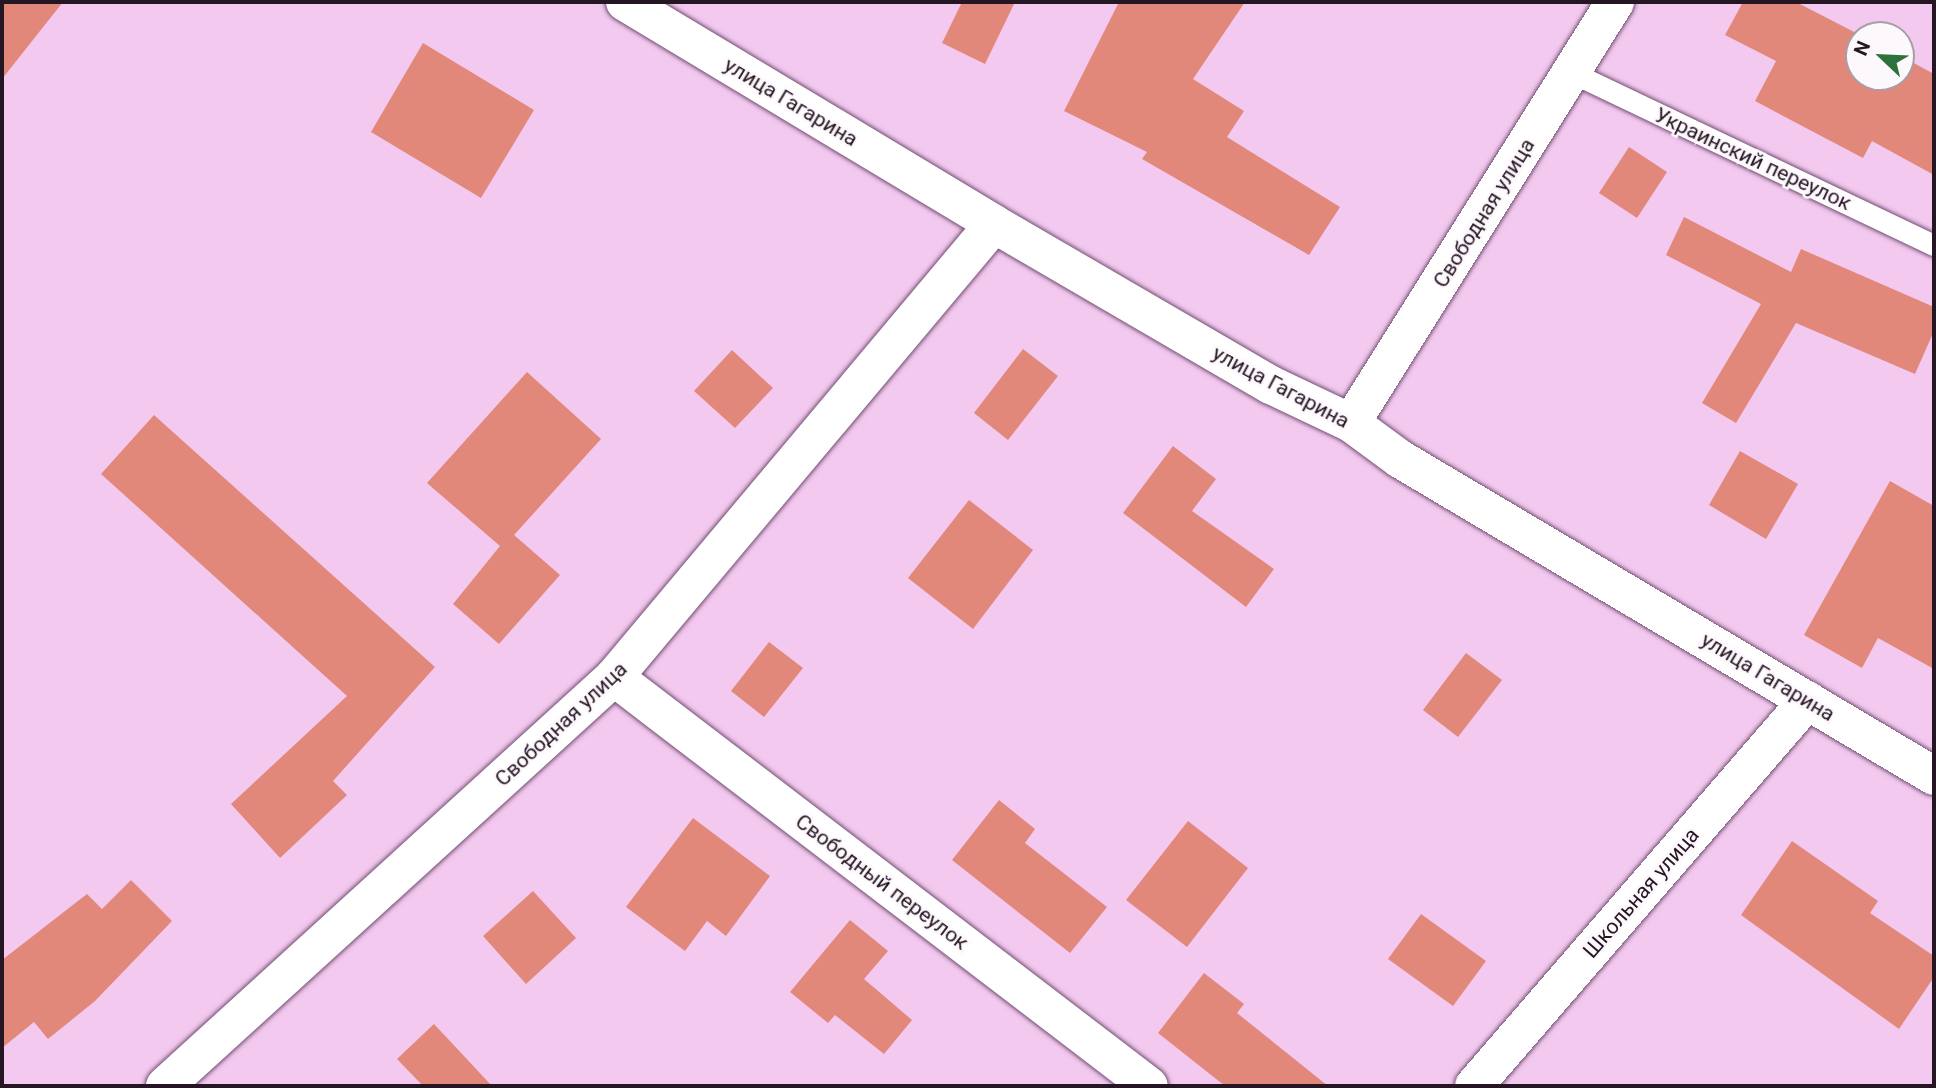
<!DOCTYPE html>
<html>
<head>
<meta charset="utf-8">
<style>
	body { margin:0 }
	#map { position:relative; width:1936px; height:1088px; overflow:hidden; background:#f3c9f0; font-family:Roboto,sans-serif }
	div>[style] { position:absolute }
	.building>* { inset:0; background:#e2887b }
	.roads { filter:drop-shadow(0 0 2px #724e70) drop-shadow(0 0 2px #724e70) }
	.service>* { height:21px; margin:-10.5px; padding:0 10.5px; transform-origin:10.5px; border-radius:10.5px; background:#fff }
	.minor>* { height:38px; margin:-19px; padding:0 19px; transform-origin:19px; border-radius:19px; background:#fff }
	.tertiary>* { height:38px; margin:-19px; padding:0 19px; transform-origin:19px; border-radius:19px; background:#fff }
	span { translate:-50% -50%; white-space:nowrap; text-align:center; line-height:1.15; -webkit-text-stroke:5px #fdf8fc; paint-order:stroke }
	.street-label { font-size:21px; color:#251624 }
	.frame { position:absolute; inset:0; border:4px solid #251624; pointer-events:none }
	.north { position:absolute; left:1845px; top:21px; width:70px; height:70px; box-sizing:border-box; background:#fdf8fc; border:2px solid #a79ea6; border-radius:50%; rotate:293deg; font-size:19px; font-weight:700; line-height:28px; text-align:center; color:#251624 }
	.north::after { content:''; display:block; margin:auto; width:24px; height:32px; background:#2d713c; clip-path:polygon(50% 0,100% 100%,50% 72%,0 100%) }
</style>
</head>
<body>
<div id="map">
	<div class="building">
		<div style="clip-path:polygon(2px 2px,63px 2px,2px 79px)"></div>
		<div style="clip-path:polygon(962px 2px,1015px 2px,985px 64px,942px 43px)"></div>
		<div style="clip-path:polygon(1119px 2px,1245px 2px,1193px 79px,1244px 111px,1227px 137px,1340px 207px,1309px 255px,1142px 159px,1147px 152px,1064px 111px)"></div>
		<div style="clip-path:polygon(1743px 2px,1796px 2px,1860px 35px,1859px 77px,1901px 77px,1901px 56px,1934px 74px,1934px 175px,1872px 141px,1863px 158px,1755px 101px,1776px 61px,1725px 35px)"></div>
		<div style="clip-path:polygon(423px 43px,534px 110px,481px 198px,371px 132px)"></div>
		<div style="clip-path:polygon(1629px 147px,1667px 172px,1637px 218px,1599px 193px)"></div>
		<div style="clip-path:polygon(1684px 217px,1791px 272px,1801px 249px,1934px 307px,1934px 331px,1915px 374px,1796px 323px,1736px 423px,1702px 403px,1761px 304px,1666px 255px)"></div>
		<div style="clip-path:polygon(1023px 349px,1058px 376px,1008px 440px,974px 413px)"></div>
		<div style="clip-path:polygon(732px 350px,773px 388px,735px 428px,694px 391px)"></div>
		<div style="clip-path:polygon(527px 372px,601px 439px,514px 535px,560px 575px,499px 644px,453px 604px,500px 546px,427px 483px)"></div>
		<div style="clip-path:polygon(154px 415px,435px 667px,333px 781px,347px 795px,280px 858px,231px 804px,347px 696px,101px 474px)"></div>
		<div style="clip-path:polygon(1173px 446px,1216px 479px,1192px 511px,1274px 569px,1246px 607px,1123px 513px)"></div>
		<div style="clip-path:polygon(1740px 451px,1798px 484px,1766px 539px,1709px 505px)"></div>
		<div style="clip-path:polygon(1890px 481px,1934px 506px,1934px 669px,1878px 638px,1862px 668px,1804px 635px)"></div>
		<div style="clip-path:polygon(969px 500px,1033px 550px,973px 629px,908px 578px)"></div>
		<div style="clip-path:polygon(769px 642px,803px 668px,764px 717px,731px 691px)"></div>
		<div style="clip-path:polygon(1466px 653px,1502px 680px,1458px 737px,1423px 710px)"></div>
		<div style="clip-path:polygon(999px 800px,1035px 829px,1025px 843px,1107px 907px,1070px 953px,952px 860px)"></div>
		<div style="clip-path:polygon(693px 818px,770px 876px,726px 936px,707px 921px,685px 951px,626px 907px)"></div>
		<div style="clip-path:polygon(1188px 821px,1248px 868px,1187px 947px,1126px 900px)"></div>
		<div style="clip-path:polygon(1792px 841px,1878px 901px,1870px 913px,1934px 956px,1934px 977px,1899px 1029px,1741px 915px)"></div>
		<div style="clip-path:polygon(131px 880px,172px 921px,95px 1001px,48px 1039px,34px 1022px,2px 1048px,2px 960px,87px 894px,102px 909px)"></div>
		<div style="clip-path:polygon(533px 891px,576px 938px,526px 984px,483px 936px)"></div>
		<div style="clip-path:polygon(1421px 914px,1486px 961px,1453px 1006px,1388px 959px)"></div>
		<div style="clip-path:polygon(850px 920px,888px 951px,864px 979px,912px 1020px,884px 1054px,835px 1015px,828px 1023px,790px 992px)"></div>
		<div style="clip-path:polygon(1204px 973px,1244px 1004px,1237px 1013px,1328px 1086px,1225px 1086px,1158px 1033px)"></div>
		<div style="clip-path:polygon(434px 1024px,492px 1086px,423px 1086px,397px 1059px)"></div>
	</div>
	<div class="roads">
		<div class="service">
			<div style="left:1573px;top:73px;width:400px;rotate:25.5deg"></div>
		</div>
		<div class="minor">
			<div style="left:1351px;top:423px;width:61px;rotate:36.3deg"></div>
			<div style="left:1400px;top:459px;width:621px;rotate:30.69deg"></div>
			<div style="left:614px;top:677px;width:673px;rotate:37.4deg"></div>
			<div style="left:165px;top:1086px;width:607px;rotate:-42.33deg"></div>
			<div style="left:614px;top:677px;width:591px;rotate:-50.01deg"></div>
			<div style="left:1474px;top:1086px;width:510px;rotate:-49.13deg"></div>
		</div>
		<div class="tertiary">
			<div style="left:625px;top:2px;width:431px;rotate:31deg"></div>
			<div style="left:994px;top:224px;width:320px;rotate:30.2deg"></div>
			<div style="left:1271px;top:385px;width:89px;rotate:25.4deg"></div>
			<div style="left:1351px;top:423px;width:497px;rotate:-57.9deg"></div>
		</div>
	</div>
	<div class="street-label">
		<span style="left:791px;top:102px;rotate:31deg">улица Гагарина</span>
		<span style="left:1753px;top:159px;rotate:25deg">Украинский переулок</span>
		<span style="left:1484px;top:213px;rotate:-58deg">Свободная улица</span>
		<span style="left:1281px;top:387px;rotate:28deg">улица Гагарина</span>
		<span style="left:1768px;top:677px;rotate:31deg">улица Гагарина</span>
		<span style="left:561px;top:724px;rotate:-43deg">Свободная улица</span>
		<span style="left:882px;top:882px;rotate:37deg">Свободный переулок</span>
		<span style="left:1641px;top:893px;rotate:-49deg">Школьная улица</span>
	</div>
	<div class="frame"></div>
	<div class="north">N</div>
</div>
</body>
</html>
